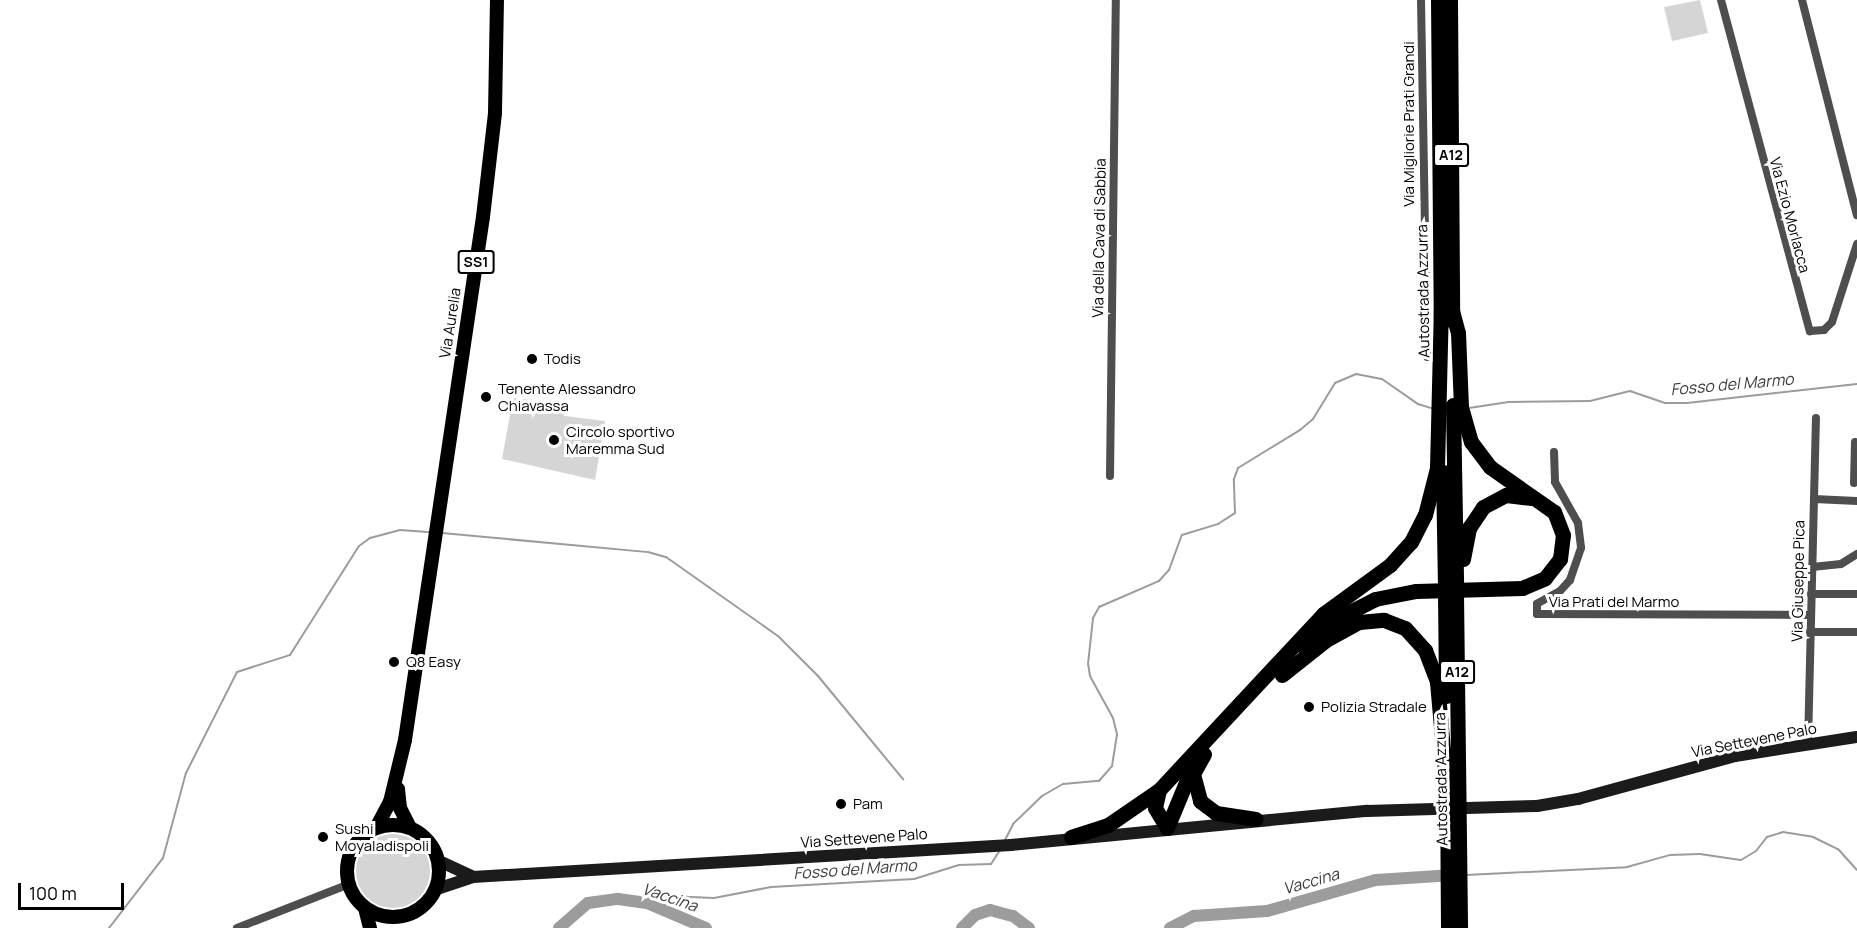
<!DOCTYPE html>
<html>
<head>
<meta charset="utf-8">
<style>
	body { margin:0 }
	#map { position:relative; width:1857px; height:928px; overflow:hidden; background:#fff; font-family:Manrope,sans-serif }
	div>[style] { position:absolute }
	.green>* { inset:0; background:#d5d5d5 }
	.round { border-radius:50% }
	.stream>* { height:2px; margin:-1px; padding:0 1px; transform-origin:1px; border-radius:1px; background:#9c9c9c }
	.river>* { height:12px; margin:-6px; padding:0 6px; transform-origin:6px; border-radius:6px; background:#9c9c9c }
	.street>* { height:8px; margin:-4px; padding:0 4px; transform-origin:4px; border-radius:4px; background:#4e4e4e }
	.secondary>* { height:12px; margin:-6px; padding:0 6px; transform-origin:6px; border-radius:6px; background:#1b1b1b }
	.primary>* { height:14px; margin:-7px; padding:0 7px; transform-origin:7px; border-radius:7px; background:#000 }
	.primary>.ring { margin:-7px; padding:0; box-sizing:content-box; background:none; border:14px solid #000; border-radius:50% }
	.highway>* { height:15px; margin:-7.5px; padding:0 7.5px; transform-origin:7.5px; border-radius:7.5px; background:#000 }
	.dots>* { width:16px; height:16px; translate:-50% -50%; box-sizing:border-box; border:3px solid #fff; border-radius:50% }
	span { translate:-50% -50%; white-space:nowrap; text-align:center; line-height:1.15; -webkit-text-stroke:6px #fff; paint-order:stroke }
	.shield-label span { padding:2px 4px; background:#fff; border:2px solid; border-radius:4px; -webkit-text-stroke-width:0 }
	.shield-label { font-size:14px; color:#000; font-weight:700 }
	.street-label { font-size:15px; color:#000 }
	.poi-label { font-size:15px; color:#000 }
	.left { translate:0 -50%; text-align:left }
	.water-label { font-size:16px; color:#3d3d3d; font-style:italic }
	.scale { position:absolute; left:18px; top:883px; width:106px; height:27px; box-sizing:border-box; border:3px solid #000; border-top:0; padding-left:8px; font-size:18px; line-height:21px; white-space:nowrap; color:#000; -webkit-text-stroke:4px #fff; paint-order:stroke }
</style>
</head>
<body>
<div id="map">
	<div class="green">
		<div style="clip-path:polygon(1700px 0,1708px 33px,1672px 41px,1664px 7px)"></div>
		<div style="clip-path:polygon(513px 398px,547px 402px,565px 416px,605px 421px,595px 480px,502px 459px)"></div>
		<div class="round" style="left:356px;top:834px;width:74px;height:74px"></div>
	</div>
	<div class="stream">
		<div style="left:1469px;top:408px;width:40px;rotate:-8.5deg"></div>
		<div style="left:1509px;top:402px;width:81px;rotate:-0.7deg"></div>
		<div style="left:1590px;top:401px;width:41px;rotate:-14deg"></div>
		<div style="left:1630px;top:391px;width:37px;rotate:19deg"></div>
		<div style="left:1665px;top:403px;width:22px"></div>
		<div style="left:1687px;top:403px;width:171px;rotate:-6.4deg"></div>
		<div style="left:442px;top:533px;width:207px;rotate:5.3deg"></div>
		<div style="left:648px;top:552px;width:19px;rotate:16deg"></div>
		<div style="left:666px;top:557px;width:137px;rotate:35.2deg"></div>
		<div style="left:778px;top:636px;width:57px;rotate:45deg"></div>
		<div style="left:818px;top:676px;width:134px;rotate:50.5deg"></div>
		<div style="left:1004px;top:842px;width:20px;rotate:-63deg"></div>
		<div style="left:1013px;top:824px;width:40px;rotate:-44deg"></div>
		<div style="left:1042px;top:796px;width:24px;rotate:-30deg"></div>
		<div style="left:1063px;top:784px;width:36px;rotate:-5deg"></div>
		<div style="left:1099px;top:781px;width:20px;rotate:-49deg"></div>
		<div style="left:1112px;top:766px;width:32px;rotate:-81deg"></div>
		<div style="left:1117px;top:734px;width:16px;rotate:-104deg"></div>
		<div style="left:1113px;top:718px;width:48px;rotate:-118.7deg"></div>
		<div style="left:1090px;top:676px;width:12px;rotate:-99deg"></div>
		<div style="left:1088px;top:664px;width:46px;rotate:-83.8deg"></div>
		<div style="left:1093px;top:618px;width:13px;rotate:-61deg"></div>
		<div style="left:1099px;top:607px;width:65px;rotate:-23.4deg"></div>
		<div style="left:1159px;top:581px;width:15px;rotate:-48deg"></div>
		<div style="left:1169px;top:570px;width:37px;rotate:-70deg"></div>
		<div style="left:1182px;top:535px;width:38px;rotate:-17deg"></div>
		<div style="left:1218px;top:524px;width:20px;rotate:-33deg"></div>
		<div style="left:1235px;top:513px;width:34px;rotate:-92deg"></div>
		<div style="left:1234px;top:479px;width:12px;rotate:-70deg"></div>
		<div style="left:1238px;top:468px;width:73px;rotate:-31.5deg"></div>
		<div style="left:1300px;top:430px;width:17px;rotate:-40deg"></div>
		<div style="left:1313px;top:419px;width:42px;rotate:-58.6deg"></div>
		<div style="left:1335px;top:383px;width:23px;rotate:-23deg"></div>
		<div style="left:1356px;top:374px;width:26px;rotate:11deg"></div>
		<div style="left:1382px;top:379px;width:44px;rotate:34.8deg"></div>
		<div style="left:1418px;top:404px;width:14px;rotate:17deg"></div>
		<div style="left:1466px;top:875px;width:161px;rotate:-2.8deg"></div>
		<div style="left:1627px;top:867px;width:45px;rotate:-15.6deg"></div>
		<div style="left:1670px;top:855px;width:30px;rotate:-2deg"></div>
		<div style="left:1700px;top:854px;width:41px;rotate:8.3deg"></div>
		<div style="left:1741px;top:860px;width:17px;rotate:-31deg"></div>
		<div style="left:1756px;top:851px;width:18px;rotate:-52deg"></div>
		<div style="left:1767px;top:837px;width:17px;rotate:-17deg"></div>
		<div style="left:1783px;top:832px;width:30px;rotate:9deg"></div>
		<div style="left:1813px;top:837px;width:28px;rotate:26deg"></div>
		<div style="left:1838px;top:849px;width:28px;rotate:48deg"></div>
		<div style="left:647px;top:903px;width:21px;rotate:-19deg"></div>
		<div style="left:667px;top:896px;width:47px;rotate:2.4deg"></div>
		<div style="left:714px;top:898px;width:58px;rotate:-10.9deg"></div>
		<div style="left:771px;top:887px;width:143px;rotate:-3.2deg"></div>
		<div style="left:914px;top:879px;width:47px;rotate:-17.3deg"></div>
		<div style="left:959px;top:865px;width:32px;rotate:-2deg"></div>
		<div style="left:991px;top:864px;width:17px;rotate:-57deg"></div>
		<div style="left:109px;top:928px;width:88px;rotate:-52.4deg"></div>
		<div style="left:163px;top:858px;width:88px;rotate:-74.9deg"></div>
		<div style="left:186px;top:773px;width:113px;rotate:-63.2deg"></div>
		<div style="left:237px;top:672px;width:56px;rotate:-17.8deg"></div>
		<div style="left:290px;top:655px;width:129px;rotate:-57.7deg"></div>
		<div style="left:359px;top:546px;width:14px;rotate:-36deg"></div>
		<div style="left:370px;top:538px;width:31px;rotate:-15deg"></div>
		<div style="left:400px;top:530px;width:31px;rotate:4deg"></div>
	</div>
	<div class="river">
		<div style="left:559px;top:928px;width:38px;rotate:-41deg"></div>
		<div style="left:588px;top:903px;width:30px;rotate:-8deg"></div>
		<div style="left:618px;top:899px;width:29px;rotate:8deg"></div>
		<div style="left:647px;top:903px;width:64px;rotate:23deg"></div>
		<div style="left:962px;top:928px;width:18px;rotate:-45deg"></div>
		<div style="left:975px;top:915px;width:16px;rotate:-18deg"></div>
		<div style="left:990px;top:910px;width:24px;rotate:15deg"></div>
		<div style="left:1013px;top:916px;width:20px;rotate:37deg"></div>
		<div style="left:1170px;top:928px;width:27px;rotate:-27deg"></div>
		<div style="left:1194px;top:916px;width:73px;rotate:-3.9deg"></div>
		<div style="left:1267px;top:911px;width:113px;rotate:-15.9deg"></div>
		<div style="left:1376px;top:880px;width:78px;rotate:-3.7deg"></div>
	</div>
	<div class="street">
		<div style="left:1421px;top:0;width:357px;rotate:89deg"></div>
		<div style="left:1721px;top:0;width:343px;rotate:75deg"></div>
		<div style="left:1810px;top:331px;width:14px;rotate:-4deg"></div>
		<div style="left:1824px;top:330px;width:11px;rotate:-45deg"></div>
		<div style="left:1832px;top:322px;width:82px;rotate:-72.2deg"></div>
		<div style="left:1802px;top:0;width:222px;rotate:75.7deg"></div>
		<div style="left:1554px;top:452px;width:30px;rotate:88deg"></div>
		<div style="left:1555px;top:482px;width:47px;rotate:60.7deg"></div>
		<div style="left:1578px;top:523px;width:25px;rotate:83deg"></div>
		<div style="left:1581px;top:548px;width:34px;rotate:109deg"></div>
		<div style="left:1570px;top:580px;width:15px;rotate:132deg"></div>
		<div style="left:1560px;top:591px;width:26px;rotate:151deg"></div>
		<div style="left:1537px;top:604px;width:10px;rotate:90deg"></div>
		<div style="left:1537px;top:614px;width:274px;rotate:0.2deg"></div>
		<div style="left:1110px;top:476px;width:476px;rotate:-89.3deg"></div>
		<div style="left:1854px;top:483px;width:41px;rotate:-88.6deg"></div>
		<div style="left:1814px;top:499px;width:43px;rotate:2.7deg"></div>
		<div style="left:1812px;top:567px;width:29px;rotate:-6deg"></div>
		<div style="left:1841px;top:564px;width:19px;rotate:-32deg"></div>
		<div style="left:1811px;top:594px;width:46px"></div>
		<div style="left:1810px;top:632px;width:47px"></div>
		<div style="left:1808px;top:744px;width:326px;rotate:-88.6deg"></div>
		<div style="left:237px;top:928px;width:120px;rotate:-21.4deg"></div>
	</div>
	<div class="secondary">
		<div style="left:437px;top:860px;width:38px;rotate:25deg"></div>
		<div style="left:434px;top:890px;width:41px;rotate:-18.4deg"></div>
		<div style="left:473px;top:877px;width:539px;rotate:-3.4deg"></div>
		<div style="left:1011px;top:845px;width:358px;rotate:-5.5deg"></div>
		<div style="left:1367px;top:811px;width:170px;rotate:-1.7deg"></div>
		<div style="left:1537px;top:806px;width:42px;rotate:-9.7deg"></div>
		<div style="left:1578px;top:799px;width:163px;rotate:-15.3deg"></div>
		<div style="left:1735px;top:756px;width:123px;rotate:-8.9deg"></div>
	</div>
	<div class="primary">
		<div style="left:398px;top:789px;width:19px;rotate:84deg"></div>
		<div style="left:400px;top:808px;width:22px;rotate:63deg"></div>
		<div class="ring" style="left:347px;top:825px;width:78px;height:78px"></div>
		<div style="left:376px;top:828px;width:30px;rotate:-62deg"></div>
		<div style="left:390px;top:802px;width:64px;rotate:-76.4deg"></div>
		<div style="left:405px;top:740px;width:529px;rotate:-81.52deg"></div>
		<div style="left:483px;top:217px;width:105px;rotate:-83.4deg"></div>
		<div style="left:495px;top:113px;width:113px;rotate:-89deg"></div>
		<div style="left:365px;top:908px;width:21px;rotate:76deg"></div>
	</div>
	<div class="highway">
		<div style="left:1438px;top:0;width:319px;rotate:89.5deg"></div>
		<div style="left:1450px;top:0;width:321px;rotate:89.6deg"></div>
		<div style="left:1453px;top:405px;width:177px;rotate:89deg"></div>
		<div style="left:1443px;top:472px;width:111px;rotate:89deg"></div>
		<div style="left:1463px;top:559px;width:32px;rotate:-79deg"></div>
		<div style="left:1469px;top:528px;width:25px;rotate:-56deg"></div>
		<div style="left:1483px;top:507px;width:26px;rotate:-28deg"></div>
		<div style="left:1506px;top:495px;width:24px;rotate:7deg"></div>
		<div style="left:1445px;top:594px;width:102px;rotate:89.4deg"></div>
		<div style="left:1456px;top:594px;width:334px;rotate:89.3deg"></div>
		<div style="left:1305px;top:649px;width:47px;rotate:-42.4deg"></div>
		<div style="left:1340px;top:617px;width:39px;rotate:-27deg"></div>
		<div style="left:1375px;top:599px;width:42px;rotate:-11deg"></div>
		<div style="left:1416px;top:591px;width:106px;rotate:-1.6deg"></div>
		<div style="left:1522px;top:588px;width:25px;rotate:-23deg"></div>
		<div style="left:1545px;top:578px;width:24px;rotate:-52deg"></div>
		<div style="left:1560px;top:559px;width:24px;rotate:-83deg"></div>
		<div style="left:1563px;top:535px;width:25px;rotate:-111deg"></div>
		<div style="left:1554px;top:512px;width:78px;rotate:-144.9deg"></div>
		<div style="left:1490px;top:467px;width:31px;rotate:-127deg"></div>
		<div style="left:1471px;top:442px;width:36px;rotate:-106deg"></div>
		<div style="left:1461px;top:407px;width:74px;rotate:-92.3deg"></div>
		<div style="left:1458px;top:333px;width:23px;rotate:-105deg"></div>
		<div style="left:1282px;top:675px;width:56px;rotate:-38.5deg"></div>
		<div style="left:1326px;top:640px;width:38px;rotate:-29deg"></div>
		<div style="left:1359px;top:622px;width:25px;rotate:-5deg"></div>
		<div style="left:1384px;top:620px;width:22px;rotate:21deg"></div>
		<div style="left:1405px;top:628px;width:30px;rotate:48deg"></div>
		<div style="left:1425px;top:650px;width:34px;rotate:69deg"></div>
		<div style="left:1437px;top:682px;width:111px;rotate:84.9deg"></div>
		<div style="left:1204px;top:754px;width:23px;rotate:119deg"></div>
		<div style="left:1193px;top:774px;width:28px;rotate:75deg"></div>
		<div style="left:1200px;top:801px;width:20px;rotate:37deg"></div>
		<div style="left:1216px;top:813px;width:40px;rotate:8.5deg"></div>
		<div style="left:1447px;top:783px;width:145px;rotate:89.6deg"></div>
		<div style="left:1159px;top:790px;width:18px;rotate:103deg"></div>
		<div style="left:1155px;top:808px;width:23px;rotate:59deg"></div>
		<div style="left:1167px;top:828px;width:63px;rotate:-67.5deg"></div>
		<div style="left:1071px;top:837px;width:39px;rotate:-18deg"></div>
		<div style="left:1108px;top:825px;width:62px;rotate:-34.5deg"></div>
		<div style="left:1159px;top:790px;width:241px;rotate:-47deg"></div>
		<div style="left:1323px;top:614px;width:83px;rotate:-36.2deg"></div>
		<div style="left:1390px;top:565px;width:31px;rotate:-48deg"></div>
		<div style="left:1411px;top:542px;width:30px;rotate:-63deg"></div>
		<div style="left:1425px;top:515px;width:49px;rotate:-75.7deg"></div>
		<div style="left:1437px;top:468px;width:159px;rotate:-88.6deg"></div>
	</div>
	<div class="dots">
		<div style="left:532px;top:359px;background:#000"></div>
		<div style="left:486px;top:397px;background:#000"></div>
		<div style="left:554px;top:440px;background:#000"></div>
		<div style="left:394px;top:662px;background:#000"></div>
		<div style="left:1309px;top:707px;background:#000"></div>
		<div style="left:841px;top:804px;background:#000"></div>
		<div style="left:323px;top:837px;background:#000"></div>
	</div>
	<div class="shield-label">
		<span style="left:1451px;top:155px">A12</span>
		<span style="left:476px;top:262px">SS1</span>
		<span style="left:1457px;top:672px">A12</span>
	</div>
	<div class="street-label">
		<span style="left:1409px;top:124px;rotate:-90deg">Via Migliorie Prati Grandi</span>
		<span style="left:1790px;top:215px;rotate:75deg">Via Ezio Morlacca</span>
		<span style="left:1099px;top:238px;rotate:-89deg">Via della Cava di Sabbia</span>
		<span style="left:1423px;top:291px;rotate:-91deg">Autostrada Azzurra</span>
		<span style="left:450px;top:323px;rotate:-81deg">Via Aurelia</span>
		<span style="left:1798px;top:581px;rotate:-89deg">Via Giuseppe Pica</span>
		<span style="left:1614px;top:602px">Via Prati del Marmo</span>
		<span style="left:1754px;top:740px;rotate:-11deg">Via Settevene Palo</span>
		<span style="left:1441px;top:779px;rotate:-91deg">Autostrada Azzurra</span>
		<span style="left:864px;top:838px;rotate:-4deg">Via Settevene Palo</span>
	</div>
	<div class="poi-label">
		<span class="left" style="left:544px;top:359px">Todis</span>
		<span class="left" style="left:498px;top:397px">Tenente Alessandro<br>Chiavassa</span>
		<span class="left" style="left:566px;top:440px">Circolo sportivo<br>Maremma Sud</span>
		<span class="left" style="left:406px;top:662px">Q8 Easy</span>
		<span class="left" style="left:1321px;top:707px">Polizia Stradale</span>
		<span class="left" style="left:853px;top:804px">Pam</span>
		<span class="left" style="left:335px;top:837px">Sushi<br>Moyaladispoli</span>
	</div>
	<div class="water-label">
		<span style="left:1732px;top:384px;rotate:-5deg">Fosso del Marmo</span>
		<span style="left:855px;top:869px;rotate:-4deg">Fosso del Marmo</span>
		<span style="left:1311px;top:881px;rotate:-16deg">Vaccina</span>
		<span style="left:670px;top:897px;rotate:19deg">Vaccina</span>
	</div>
	<div class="scale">100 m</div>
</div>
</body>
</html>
